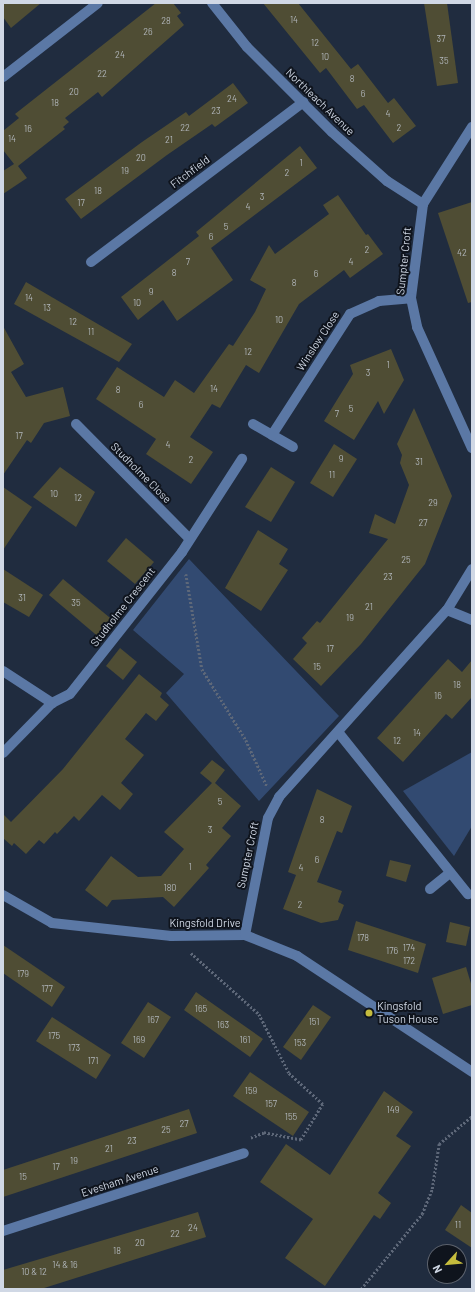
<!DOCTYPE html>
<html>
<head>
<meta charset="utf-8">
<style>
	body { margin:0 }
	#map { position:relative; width:475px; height:1292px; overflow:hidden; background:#202c3f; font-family:Barlow,sans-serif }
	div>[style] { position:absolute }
	.green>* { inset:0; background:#324a71 }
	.building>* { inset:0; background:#4f4d34 }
	.path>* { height:2.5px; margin-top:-1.25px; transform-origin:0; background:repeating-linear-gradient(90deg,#5e6879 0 2px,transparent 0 4px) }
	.minor>* { height:10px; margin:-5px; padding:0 5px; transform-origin:5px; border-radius:5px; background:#5b78a5 }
	.dots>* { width:11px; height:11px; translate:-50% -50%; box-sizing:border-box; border:2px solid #0f141d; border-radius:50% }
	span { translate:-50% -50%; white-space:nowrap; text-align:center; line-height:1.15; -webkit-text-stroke:4px #0f141d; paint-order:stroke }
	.number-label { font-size:9px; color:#b0b5b9 }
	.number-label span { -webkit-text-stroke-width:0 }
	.street-label { font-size:11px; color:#d0d8e5 }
	.poi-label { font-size:11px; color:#d0d8e5 }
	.left { translate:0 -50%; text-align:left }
	.frame { position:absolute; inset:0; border:4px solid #d0d8e5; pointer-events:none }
	.north { position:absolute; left:427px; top:1244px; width:40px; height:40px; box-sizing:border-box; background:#0f141d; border:1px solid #5c626d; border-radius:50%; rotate:243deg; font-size:11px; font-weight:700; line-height:16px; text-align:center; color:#d0d8e5 }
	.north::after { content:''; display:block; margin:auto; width:14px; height:18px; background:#c5bc3d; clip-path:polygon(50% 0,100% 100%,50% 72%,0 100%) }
</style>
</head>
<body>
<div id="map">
	<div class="green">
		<div style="clip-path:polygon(189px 559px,339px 716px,259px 801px,166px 693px,184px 674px,133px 630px)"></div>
		<div style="clip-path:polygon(472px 752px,472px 826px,454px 856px,403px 791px)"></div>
	</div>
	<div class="building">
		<div style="clip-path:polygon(3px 3px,41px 3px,11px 28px,3px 17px)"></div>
		<div style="clip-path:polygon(156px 3px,173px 3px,181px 13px,177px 16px,184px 25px,102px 97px,98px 92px,65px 118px,69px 122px,63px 127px,65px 129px,18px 166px,27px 178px,3px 194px,3px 171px,14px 164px,3px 150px,3px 131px,19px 118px,15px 114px)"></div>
		<div style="clip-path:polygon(263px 3px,298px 3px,351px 69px,358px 64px,388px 103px,394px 98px,416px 126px,393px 143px,364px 105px,357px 109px,326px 68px,320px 73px)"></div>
		<div style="clip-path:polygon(424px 3px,447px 3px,458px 83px,437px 86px)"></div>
		<div style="clip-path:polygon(233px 83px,248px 103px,215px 127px,212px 124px,167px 155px,81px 219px,65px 199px,142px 142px,186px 112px,189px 116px)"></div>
		<div style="clip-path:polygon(300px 146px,317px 168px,211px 248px,233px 280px,177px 321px,163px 300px,138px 320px,121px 297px,199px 236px,196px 232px)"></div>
		<div style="clip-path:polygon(338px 195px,366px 235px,368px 234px,383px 254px,350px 278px,344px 270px,299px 304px,259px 373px,246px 365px,220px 408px,212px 404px,190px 437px,213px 452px,191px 484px,146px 454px,156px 439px,96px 399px,117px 367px,164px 397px,175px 380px,194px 393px,229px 344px,233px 346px,255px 312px,266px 289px,250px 280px,269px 245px,275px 254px,329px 214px,323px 205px)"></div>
		<div style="clip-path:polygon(472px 202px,472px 302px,468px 303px,438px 213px)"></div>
		<div style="clip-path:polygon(26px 282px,132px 344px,119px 362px,14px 304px)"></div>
		<div style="clip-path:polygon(3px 326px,24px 364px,11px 372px,26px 397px,63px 387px,70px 416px,44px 423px,31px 443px,27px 440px,3px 475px)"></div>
		<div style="clip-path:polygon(391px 349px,404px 380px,384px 414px,378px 401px,354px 440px,324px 421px,353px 374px,350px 365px)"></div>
		<div style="clip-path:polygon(414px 408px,452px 496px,425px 564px,361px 644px,321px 686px,293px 659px,307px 643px,302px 638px,317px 621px,320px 623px,388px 539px,369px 533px,375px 514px,395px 524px,409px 485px,400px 463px,402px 455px,397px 444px)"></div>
		<div style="clip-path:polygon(334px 444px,357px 459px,333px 497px,310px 483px)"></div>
		<div style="clip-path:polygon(60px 467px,95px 492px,76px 527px,33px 497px)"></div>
		<div style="clip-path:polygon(271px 467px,295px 482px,271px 522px,245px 507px)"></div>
		<div style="clip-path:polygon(3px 487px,32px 507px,3px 550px)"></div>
		<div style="clip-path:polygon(258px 530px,288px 549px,279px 564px,288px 570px,261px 611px,225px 588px)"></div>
		<div style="clip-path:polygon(126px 538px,154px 562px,135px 584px,107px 561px)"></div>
		<div style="clip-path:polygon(3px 569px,43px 595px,29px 617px,3px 602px)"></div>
		<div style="clip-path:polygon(63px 579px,115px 622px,101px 639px,49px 595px)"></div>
		<div style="clip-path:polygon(120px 648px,137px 662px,123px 680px,106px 666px)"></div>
		<div style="clip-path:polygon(448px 659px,462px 672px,472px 660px,472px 697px,452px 719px,446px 714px,403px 762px,377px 738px)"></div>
		<div style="clip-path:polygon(139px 674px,162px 693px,160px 697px,169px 705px,156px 721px,146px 713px,125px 739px,144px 755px,121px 783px,133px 794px,120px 810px,102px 795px,79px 821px,74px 816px,57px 834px,55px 832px,44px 844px,39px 840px,26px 854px,14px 843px,12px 846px,3px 838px,3px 814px,11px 822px,63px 769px)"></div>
		<div style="clip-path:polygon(212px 760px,225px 770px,215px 783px,241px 806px,222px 828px,231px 836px,206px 865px,209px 868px,174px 907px,163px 897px,112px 900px,107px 907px,85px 890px,111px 856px,138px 877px,161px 876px,184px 849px,164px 832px,212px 783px,200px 773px)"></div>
		<div style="clip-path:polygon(317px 789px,352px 806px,342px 833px,337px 831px,317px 882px,342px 891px,338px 902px,344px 905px,338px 920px,321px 923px,283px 909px,296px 875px,288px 872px)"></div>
		<div style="clip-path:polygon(390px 860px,411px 865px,406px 882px,386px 876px)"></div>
		<div style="clip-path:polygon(356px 921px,426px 944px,418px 973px,348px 950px)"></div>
		<div style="clip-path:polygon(450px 922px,470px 927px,466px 946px,446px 942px)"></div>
		<div style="clip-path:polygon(3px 945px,65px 987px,52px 1007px,3px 973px)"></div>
		<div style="clip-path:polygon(466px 967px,472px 987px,472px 1005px,443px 1014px,432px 978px)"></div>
		<div style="clip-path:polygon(196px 992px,263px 1039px,250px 1057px,184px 1010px)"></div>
		<div style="clip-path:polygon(148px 1002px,171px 1017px,144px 1058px,121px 1043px)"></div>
		<div style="clip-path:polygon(313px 1005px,331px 1017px,301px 1060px,283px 1047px)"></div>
		<div style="clip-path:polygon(52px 1017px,111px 1055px,96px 1079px,36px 1041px)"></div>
		<div style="clip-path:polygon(250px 1072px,309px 1112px,293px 1136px,233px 1096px)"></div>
		<div style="clip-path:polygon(384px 1091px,413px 1112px,396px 1136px,411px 1146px,378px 1193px,391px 1203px,380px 1219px,374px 1215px,325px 1286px,285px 1258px,313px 1219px,260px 1182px,286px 1144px,330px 1175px)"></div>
		<div style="clip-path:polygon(189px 1109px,197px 1133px,3px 1197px,3px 1170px)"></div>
		<div style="clip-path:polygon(461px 1205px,472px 1213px,472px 1248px,445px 1230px)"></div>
		<div style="clip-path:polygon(198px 1212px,206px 1237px,41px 1289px,3px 1289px,3px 1270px)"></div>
	</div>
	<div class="path">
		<div style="left:186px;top:574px;width:96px;rotate:80.4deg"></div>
		<div style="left:202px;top:669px;width:84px;rotate:58.2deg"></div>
		<div style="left:246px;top:740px;width:51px;rotate:65.5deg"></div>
		<div style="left:191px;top:953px;width:91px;rotate:41.9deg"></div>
		<div style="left:259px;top:1014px;width:66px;rotate:63deg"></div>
		<div style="left:289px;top:1073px;width:46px;rotate:42.4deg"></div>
		<div style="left:323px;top:1104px;width:42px;rotate:121.4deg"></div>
		<div style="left:301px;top:1140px;width:38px;rotate:-169deg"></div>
		<div style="left:264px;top:1133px;width:14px;rotate:159deg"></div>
		<div style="left:361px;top:1289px;width:97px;rotate:-50.9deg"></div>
		<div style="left:422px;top:1214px;width:27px;rotate:-68deg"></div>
		<div style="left:432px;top:1189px;width:46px;rotate:-81.2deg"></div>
		<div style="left:439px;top:1144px;width:43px;rotate:-40.3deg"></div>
	</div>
	<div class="minor">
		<div style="left:212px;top:3px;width:56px;rotate:51.5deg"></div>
		<div style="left:247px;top:47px;width:120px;rotate:45deg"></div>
		<div style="left:332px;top:132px;width:74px;rotate:41.7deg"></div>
		<div style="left:387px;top:181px;width:43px;rotate:32.6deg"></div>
		<div style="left:3px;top:77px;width:120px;rotate:-37.9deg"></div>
		<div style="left:472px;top:127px;width:91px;rotate:122.5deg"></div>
		<div style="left:423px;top:204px;width:95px;rotate:97.3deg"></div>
		<div style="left:411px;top:298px;width:30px;rotate:78deg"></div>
		<div style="left:417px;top:327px;width:133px;rotate:65.6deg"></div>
		<div style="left:91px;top:262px;width:266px;rotate:-37deg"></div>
		<div style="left:76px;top:424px;width:161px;rotate:45.3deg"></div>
		<div style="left:253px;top:424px;width:46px;rotate:29.9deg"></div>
		<div style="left:272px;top:435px;width:144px;rotate:-57.2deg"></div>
		<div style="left:350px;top:314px;width:32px;rotate:-24deg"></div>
		<div style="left:379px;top:301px;width:32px;rotate:-5deg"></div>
		<div style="left:447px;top:610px;width:27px;rotate:22deg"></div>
		<div style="left:3px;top:671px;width:59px;rotate:33.1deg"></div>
		<div style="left:338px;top:732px;width:208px;rotate:51.3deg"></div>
		<div style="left:3px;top:753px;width:70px;rotate:-45.6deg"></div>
		<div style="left:52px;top:703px;width:20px;rotate:-27deg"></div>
		<div style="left:70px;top:694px;width:181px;rotate:-51.7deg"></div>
		<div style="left:182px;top:552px;width:111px;rotate:-57.2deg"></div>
		<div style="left:430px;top:889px;width:26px;rotate:-39deg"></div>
		<div style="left:3px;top:895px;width:56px;rotate:29.7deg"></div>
		<div style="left:52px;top:923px;width:120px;rotate:6.2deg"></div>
		<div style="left:171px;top:936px;width:74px;rotate:-0.8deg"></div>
		<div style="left:245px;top:935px;width:56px;rotate:22deg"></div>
		<div style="left:297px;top:956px;width:210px;rotate:33.5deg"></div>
		<div style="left:245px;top:935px;width:119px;rotate:-78.9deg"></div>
		<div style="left:268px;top:818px;width:24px;rotate:-62deg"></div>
		<div style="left:279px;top:797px;width:251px;rotate:-48.1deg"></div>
		<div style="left:447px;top:610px;width:48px;rotate:-58.6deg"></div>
		<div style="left:3px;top:1231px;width:253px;rotate:-17.9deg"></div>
	</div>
	<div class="dots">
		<div style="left:369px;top:1013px;background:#c5bc3d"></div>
	</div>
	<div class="number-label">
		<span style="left:294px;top:20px">14</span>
		<span style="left:166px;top:21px">28</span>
		<span style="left:148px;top:32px">26</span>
		<span style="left:441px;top:39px">37</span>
		<span style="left:315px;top:43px">12</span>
		<span style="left:120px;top:55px">24</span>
		<span style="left:325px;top:57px">10</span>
		<span style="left:444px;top:61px">35</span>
		<span style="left:102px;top:74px">22</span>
		<span style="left:352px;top:79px">8</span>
		<span style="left:74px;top:92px">20</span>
		<span style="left:363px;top:94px">6</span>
		<span style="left:232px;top:99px">24</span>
		<span style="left:55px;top:103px">18</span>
		<span style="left:216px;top:111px">23</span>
		<span style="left:388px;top:114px">4</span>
		<span style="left:185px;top:128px">22</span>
		<span style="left:399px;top:128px">2</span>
		<span style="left:28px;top:129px">16</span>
		<span style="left:12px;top:139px">14</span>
		<span style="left:169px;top:140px">21</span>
		<span style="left:141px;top:158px">20</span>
		<span style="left:301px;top:163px">1</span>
		<span style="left:125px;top:171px">19</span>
		<span style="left:287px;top:173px">2</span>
		<span style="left:98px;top:191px">18</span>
		<span style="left:262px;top:197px">3</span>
		<span style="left:81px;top:203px">17</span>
		<span style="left:248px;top:207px">4</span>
		<span style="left:226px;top:227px">5</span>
		<span style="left:211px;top:237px">6</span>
		<span style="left:367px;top:250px">2</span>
		<span style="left:462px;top:253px">42</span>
		<span style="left:188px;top:262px">7</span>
		<span style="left:351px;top:262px">4</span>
		<span style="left:174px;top:273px">8</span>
		<span style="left:316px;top:274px">6</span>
		<span style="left:294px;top:283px">8</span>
		<span style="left:151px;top:292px">9</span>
		<span style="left:29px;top:298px">14</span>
		<span style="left:137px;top:303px">10</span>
		<span style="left:47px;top:308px">13</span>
		<span style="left:279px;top:320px">10</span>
		<span style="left:73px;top:322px">12</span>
		<span style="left:91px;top:332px">11</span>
		<span style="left:248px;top:352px">12</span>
		<span style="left:388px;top:365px">1</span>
		<span style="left:368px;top:373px">3</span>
		<span style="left:214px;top:389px">14</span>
		<span style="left:118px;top:390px">8</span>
		<span style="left:141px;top:405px">6</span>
		<span style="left:351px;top:409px">5</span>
		<span style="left:337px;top:414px">7</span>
		<span style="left:19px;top:436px">17</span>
		<span style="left:168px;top:445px">4</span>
		<span style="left:341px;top:459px">9</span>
		<span style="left:191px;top:460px">2</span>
		<span style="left:419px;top:462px">31</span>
		<span style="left:332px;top:475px">11</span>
		<span style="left:54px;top:494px">10</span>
		<span style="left:78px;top:498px">12</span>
		<span style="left:433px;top:503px">29</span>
		<span style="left:423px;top:523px">27</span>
		<span style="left:406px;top:560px">25</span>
		<span style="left:388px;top:577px">23</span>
		<span style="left:22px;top:598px">31</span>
		<span style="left:76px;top:603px">35</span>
		<span style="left:369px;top:607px">21</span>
		<span style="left:350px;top:618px">19</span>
		<span style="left:330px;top:649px">17</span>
		<span style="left:317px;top:667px">15</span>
		<span style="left:457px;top:685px">18</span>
		<span style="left:438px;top:696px">16</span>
		<span style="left:417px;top:733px">14</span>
		<span style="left:397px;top:741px">12</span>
		<span style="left:220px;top:802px">5</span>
		<span style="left:322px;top:820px">8</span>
		<span style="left:210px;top:830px">3</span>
		<span style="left:317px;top:860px">6</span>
		<span style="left:190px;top:867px">1</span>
		<span style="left:301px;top:868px">4</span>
		<span style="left:170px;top:888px">180</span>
		<span style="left:300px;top:905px">2</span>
		<span style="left:363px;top:938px">178</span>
		<span style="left:409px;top:948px">174</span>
		<span style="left:392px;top:951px">176</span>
		<span style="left:409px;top:961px">172</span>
		<span style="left:23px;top:974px">179</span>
		<span style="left:47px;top:989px">177</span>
		<span style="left:201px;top:1009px">165</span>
		<span style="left:153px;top:1020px">167</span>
		<span style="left:314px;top:1022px">151</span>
		<span style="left:223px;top:1025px">163</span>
		<span style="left:54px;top:1036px">175</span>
		<span style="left:139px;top:1040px">169</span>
		<span style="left:245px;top:1040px">161</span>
		<span style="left:300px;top:1043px">153</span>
		<span style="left:74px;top:1048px">173</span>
		<span style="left:93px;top:1061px">171</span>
		<span style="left:251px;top:1091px">159</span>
		<span style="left:271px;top:1104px">157</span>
		<span style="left:393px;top:1110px">149</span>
		<span style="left:291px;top:1117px">155</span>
		<span style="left:184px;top:1124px">27</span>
		<span style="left:166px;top:1130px">25</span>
		<span style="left:132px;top:1141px">23</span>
		<span style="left:109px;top:1149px">21</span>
		<span style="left:74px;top:1161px">19</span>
		<span style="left:56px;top:1167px">17</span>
		<span style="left:23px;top:1177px">15</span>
		<span style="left:458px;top:1225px">11</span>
		<span style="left:193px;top:1228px">24</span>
		<span style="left:175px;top:1234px">22</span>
		<span style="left:140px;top:1243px">20</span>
		<span style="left:117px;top:1251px">18</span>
		<span style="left:65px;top:1265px">14 &amp; 16</span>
		<span style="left:34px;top:1272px">10 &amp; 12</span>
	</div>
	<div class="street-label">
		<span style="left:320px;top:102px;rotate:44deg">Northleach Avenue</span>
		<span style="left:190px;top:172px;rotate:-37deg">Fitchfield</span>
		<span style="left:404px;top:261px;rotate:-84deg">Sumpter Croft</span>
		<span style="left:318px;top:341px;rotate:-57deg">Winslow Close</span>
		<span style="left:141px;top:473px;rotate:45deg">Studholme Close</span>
		<span style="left:123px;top:607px;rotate:-52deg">Studholme Crescent</span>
		<span style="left:248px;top:855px;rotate:-78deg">Sumpter Croft</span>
		<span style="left:205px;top:923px">Kingsfold Drive</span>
		<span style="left:120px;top:1181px;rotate:-18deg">Evesham Avenue</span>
	</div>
	<div class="poi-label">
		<span class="left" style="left:377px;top:1013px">Kingsfold<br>Tuson House</span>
	</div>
	<div class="frame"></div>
	<div class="north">N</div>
</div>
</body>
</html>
